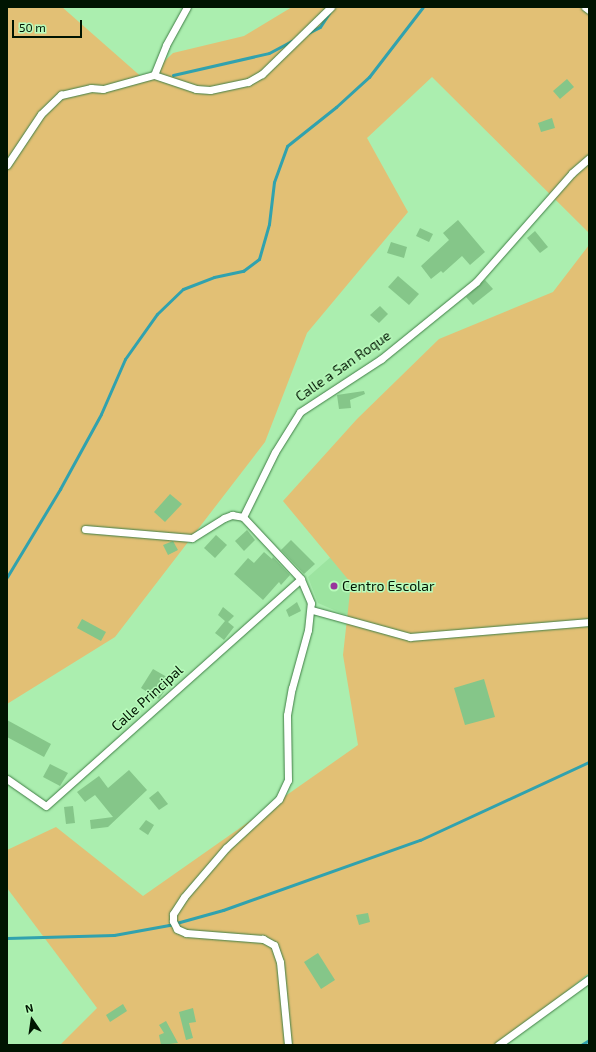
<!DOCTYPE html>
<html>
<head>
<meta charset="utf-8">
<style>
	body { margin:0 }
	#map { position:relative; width:596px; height:1052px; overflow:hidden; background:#abeeaf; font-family:"Exo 2",sans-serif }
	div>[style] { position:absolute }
	.built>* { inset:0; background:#9ce4a0 }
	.green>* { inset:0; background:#e2c075 }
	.stream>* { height:3px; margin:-1.5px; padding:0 1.5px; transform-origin:1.5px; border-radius:1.5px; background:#31a2ae }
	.building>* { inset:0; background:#85c689 }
	.roads { filter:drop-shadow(0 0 1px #3f7e45) drop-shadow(0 0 1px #3f7e45) }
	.street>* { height:7px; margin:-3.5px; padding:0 3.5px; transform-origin:3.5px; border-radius:3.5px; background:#fff }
	.dots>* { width:11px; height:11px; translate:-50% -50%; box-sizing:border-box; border:2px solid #b8fbbb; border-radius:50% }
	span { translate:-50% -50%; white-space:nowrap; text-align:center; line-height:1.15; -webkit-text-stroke:3px #b8fbbb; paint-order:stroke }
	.street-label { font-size:14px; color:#001401 }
	.poi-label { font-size:14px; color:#001401 }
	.left { translate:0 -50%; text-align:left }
	.frame { position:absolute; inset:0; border:8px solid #001401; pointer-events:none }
	.north { position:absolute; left:12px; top:1000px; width:40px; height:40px; -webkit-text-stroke:3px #b8fbbb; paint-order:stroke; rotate:347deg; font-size:11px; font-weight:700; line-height:16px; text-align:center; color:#001401 }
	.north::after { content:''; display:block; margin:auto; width:14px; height:18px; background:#001401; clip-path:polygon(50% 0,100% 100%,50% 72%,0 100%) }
	.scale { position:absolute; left:12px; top:20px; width:70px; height:18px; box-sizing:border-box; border:2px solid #001401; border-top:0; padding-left:5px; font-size:12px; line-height:14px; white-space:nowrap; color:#001401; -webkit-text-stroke:3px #b8fbbb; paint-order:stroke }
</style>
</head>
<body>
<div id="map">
	<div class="built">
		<div style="clip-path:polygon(333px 555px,369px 601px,351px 614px,343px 614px,318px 603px,308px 577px)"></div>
	</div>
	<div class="green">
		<div style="clip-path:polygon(7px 7px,62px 7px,145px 80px,173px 53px,244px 36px,292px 7px,589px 7px,589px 233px,432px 77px,367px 138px,408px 212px,307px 333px,265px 442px,115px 637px,7px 704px)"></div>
		<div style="clip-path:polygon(589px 245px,589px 973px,503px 1045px,60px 1045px,97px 1008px,7px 888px,7px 850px,56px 827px,143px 896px,358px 745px,343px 655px,351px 583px,283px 501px,357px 419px,439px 339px,553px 292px)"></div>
	</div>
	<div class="stream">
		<div style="left:308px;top:33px;width:13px;rotate:-27deg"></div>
		<div style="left:320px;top:27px;width:17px;rotate:-57deg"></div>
		<div style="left:173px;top:75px;width:98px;rotate:-12.9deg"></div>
		<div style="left:269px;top:53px;width:26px;rotate:-28deg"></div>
		<div style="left:7px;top:577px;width:103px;rotate:-58.9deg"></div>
		<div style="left:60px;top:489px;width:85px;rotate:-61.3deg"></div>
		<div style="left:101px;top:414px;width:60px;rotate:-66.4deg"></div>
		<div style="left:125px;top:359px;width:55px;rotate:-54.6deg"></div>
		<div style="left:157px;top:314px;width:36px;rotate:-44deg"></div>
		<div style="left:183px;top:289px;width:33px;rotate:-21deg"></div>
		<div style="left:214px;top:277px;width:30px;rotate:-12deg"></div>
		<div style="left:243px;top:271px;width:20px;rotate:-37deg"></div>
		<div style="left:259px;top:259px;width:36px;rotate:-74deg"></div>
		<div style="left:269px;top:224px;width:42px;rotate:-83.2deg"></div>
		<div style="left:274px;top:182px;width:38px;rotate:-70deg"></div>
		<div style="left:287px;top:146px;width:63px;rotate:-38.5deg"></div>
		<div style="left:336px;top:107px;width:45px;rotate:-42.3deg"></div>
		<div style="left:369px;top:77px;width:88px;rotate:-52.4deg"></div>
		<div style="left:7px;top:938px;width:107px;rotate:-1.6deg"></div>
		<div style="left:114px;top:935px;width:56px;rotate:-10.3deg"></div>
		<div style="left:169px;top:925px;width:56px;rotate:-15.5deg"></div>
		<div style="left:223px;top:910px;width:209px;rotate:-19.6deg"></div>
		<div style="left:420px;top:840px;width:186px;rotate:-24.8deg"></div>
		<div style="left:581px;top:1045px;width:9px;rotate:-32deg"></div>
	</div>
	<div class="building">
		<div style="clip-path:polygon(567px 79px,574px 87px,560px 99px,553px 91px)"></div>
		<div style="clip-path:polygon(552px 118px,555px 128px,541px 132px,538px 123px)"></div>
		<div style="clip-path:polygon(458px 220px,485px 252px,470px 265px,462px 256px,443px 273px,441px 271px,431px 279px,421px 266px,449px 240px,443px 233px)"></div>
		<div style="clip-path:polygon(420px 228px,433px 234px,429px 242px,416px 236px)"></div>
		<div style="clip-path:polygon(535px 231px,548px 247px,540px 253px,527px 238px)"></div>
		<div style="clip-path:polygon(391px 242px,407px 247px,404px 258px,387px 253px)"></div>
		<div style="clip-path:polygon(398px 276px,419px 294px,409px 305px,388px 287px)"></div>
		<div style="clip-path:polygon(485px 280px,493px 289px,473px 305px,466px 297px)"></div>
		<div style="clip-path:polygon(380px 306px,388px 314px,379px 323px,370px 315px)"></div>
		<div style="clip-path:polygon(364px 391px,365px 394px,350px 400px,351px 408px,339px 409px,337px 395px)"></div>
		<div style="clip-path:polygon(170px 494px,182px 504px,165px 522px,154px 512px)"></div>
		<div style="clip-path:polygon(247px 530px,255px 540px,244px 551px,235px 541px)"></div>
		<div style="clip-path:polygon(216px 535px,227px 545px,215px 558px,204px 548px)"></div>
		<div style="clip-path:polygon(291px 540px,315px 564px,304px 574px,281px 550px)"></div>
		<div style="clip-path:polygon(173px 541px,178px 550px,168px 555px,163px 545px)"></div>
		<div style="clip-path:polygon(264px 552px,272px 559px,273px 557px,290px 575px,281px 585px,279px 582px,263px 600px,234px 574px,248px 558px,254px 563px)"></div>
		<div style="clip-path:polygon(297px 602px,301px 611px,289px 617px,286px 610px)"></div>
		<div style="clip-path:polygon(223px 607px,234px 616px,228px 622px,234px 627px,224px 640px,215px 633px,225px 621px,218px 615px)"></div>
		<div style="clip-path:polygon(82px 619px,106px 632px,101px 641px,77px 628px)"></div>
		<div style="clip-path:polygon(153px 669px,172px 680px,159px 699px,141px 688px)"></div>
		<div style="clip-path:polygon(484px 679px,495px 717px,465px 725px,454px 688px)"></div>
		<div style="clip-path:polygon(7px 720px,51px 744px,44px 757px,7px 737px)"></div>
		<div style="clip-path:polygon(50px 764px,68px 773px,60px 786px,43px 777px)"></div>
		<div style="clip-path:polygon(129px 770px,147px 790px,108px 827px,91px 829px,90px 820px,113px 817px,95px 795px,85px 802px,77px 792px,99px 776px,108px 788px)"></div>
		<div style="clip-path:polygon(158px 791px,168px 804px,159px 810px,149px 798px)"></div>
		<div style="clip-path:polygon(73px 806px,75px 823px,66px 824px,64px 807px)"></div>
		<div style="clip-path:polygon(146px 820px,154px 825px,148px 835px,139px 829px)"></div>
		<div style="clip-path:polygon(368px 913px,370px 922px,359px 925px,356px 915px)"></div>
		<div style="clip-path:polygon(318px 953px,335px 980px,321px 989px,304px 962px)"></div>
		<div style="clip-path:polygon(123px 1004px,127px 1011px,110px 1022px,106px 1015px)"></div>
		<div style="clip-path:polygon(193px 1008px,196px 1022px,189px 1023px,193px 1038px,186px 1040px,179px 1012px)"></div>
		<div style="clip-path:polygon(166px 1021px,178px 1043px,161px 1045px,159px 1035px,164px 1033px,159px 1025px)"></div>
	</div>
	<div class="roads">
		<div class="street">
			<div style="left:585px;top:7px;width:5px;rotate:37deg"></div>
			<div style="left:154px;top:75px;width:32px;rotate:-68deg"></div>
			<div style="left:166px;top:45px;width:43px;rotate:-61.1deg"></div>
			<div style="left:7px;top:165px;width:61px;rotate:-56.3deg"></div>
			<div style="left:41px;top:114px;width:28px;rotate:-44deg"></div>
			<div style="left:61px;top:95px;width:31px;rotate:-13deg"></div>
			<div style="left:91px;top:88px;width:12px;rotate:5deg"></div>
			<div style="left:103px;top:89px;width:53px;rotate:-15.4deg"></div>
			<div style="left:154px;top:75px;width:44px;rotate:18.4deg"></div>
			<div style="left:196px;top:89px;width:14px;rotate:4deg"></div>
			<div style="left:210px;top:90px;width:39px;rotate:-12deg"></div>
			<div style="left:248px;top:82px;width:16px;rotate:-30deg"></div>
			<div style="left:262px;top:74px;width:96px;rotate:-44.2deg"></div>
			<div style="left:85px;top:529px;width:107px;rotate:4.8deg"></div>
			<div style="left:192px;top:538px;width:38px;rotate:-32deg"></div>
			<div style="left:224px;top:518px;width:9px;rotate:-21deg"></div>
			<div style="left:232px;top:515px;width:11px;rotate:10deg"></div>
			<div style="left:312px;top:610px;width:102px;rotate:15.4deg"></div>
			<div style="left:410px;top:637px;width:180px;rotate:-4.8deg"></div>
			<div style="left:7px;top:779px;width:47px;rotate:34.7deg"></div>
			<div style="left:46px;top:806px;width:341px;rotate:-41.7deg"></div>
			<div style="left:288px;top:1045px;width:83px;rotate:-95.5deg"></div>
			<div style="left:280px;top:962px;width:18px;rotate:-109deg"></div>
			<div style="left:274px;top:945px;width:13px;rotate:-151deg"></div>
			<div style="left:263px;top:939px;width:77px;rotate:-175.5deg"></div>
			<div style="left:186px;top:933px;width:10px;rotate:-156deg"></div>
			<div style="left:177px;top:929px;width:9px;rotate:-117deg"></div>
			<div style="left:173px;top:921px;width:7px;rotate:-90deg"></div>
			<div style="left:173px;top:914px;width:20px;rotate:-57deg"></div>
			<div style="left:184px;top:897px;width:65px;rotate:-49.4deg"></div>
			<div style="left:226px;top:848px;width:72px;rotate:-42.8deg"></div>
			<div style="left:279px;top:799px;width:21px;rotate:-65deg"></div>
			<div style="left:288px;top:780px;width:65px;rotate:-90.9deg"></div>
			<div style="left:287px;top:715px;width:27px;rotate:-80deg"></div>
			<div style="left:292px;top:688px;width:60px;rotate:-74.6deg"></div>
			<div style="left:308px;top:630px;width:27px;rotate:-84deg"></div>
			<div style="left:311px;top:603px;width:26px;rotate:-113deg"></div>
			<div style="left:301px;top:579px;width:85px;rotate:-133.1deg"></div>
			<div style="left:243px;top:517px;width:72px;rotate:-63.8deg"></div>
			<div style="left:275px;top:452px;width:47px;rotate:-58deg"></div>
			<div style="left:300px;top:412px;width:97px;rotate:-33.2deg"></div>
			<div style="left:381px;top:359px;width:122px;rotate:-39deg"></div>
			<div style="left:476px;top:282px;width:145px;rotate:-48.6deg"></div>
			<div style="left:572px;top:173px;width:23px;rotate:-41deg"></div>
			<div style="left:498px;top:1045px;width:112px;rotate:-36deg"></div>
		</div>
	</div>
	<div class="dots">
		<div style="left:334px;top:586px;background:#98359c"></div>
	</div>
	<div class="street-label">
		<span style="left:343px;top:366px;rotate:-35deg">Calle a San Roque</span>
		<span style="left:147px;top:698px;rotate:-42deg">Calle Principal</span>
	</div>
	<div class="poi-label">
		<span class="left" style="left:342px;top:586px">Centro Escolar</span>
	</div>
	<div class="frame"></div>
	<div class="north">N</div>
	<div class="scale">50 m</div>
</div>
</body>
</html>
